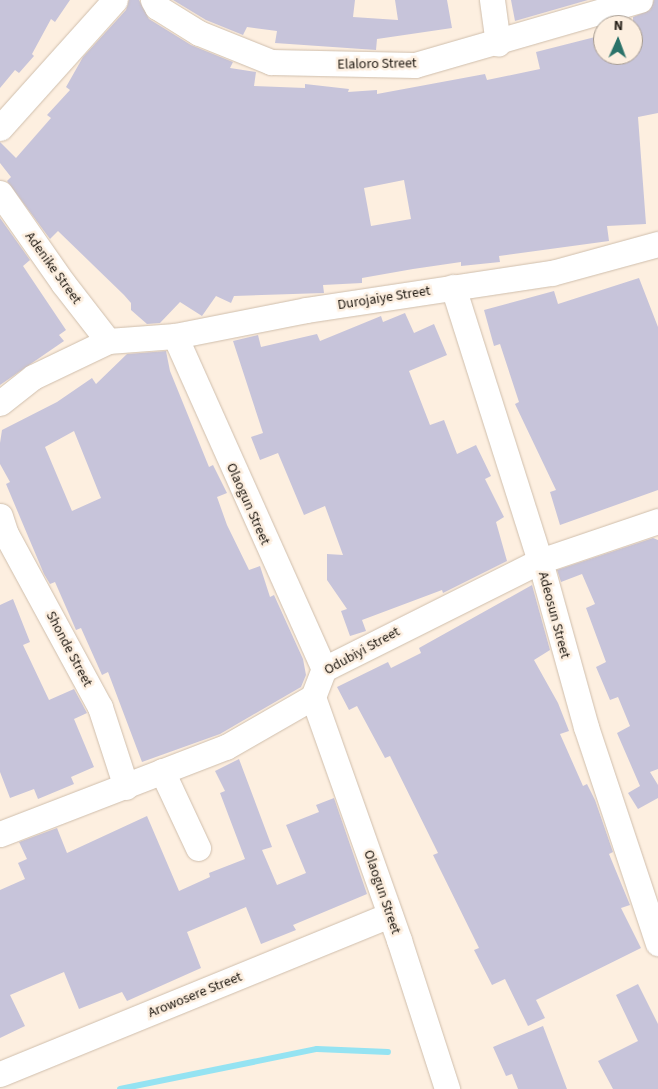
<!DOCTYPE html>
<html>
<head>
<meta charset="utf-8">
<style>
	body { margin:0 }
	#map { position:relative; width:658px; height:1089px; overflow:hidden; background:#fdefe0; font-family:"Source Sans 3",sans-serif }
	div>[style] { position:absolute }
	.stream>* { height:6px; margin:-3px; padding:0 3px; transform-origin:3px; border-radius:3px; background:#95e3f2 }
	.building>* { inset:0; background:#c7c4da }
	.roads { filter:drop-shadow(0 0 1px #cfbeac) drop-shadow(0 0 1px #cfbeac) }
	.minor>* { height:25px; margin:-12.5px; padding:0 12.5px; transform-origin:12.5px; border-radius:12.5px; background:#fff }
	span { translate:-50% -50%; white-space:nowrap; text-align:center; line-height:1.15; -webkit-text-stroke:5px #fdefe0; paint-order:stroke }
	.street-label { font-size:14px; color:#1f1912 }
	.north { position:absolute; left:593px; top:15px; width:50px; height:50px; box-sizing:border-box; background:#fdefe0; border:1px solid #a4998e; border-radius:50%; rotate:2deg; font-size:14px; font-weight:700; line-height:20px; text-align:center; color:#1f1912 }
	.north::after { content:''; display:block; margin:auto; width:18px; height:22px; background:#2b7269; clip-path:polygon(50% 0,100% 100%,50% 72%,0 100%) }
</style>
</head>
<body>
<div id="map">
	<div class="stream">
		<div style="left:120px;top:1089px;width:201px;rotate:-11.5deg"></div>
		<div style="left:317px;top:1049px;width:71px;rotate:2.4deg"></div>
	</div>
	<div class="building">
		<div style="clip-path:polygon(0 0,70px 0,55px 22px,51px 19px,32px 54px,34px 56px,19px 73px,15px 70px,0 88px)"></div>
		<div style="clip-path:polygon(evenodd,129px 0,139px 0,149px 19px,191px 45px,233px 62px,230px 68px,256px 72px,254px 86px,305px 88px,305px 84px,349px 89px,348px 92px,377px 90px,377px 94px,485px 74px,487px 80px,540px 69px,536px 52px,603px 35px,603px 55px,633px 55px,633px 17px,650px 10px,654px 0,658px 0,658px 113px,638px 117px,646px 224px,607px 226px,609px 241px,499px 256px,500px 262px,461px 266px,461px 262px,413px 269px,362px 278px,362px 283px,323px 285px,324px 293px,234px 296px,231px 303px,216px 296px,202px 316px,180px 302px,160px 323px,147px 324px,131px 310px,131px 303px,124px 295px,58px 231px,50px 239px,7px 181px,11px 177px,0 163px,0 142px,16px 158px,51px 118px,47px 115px,70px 90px,66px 87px,83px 57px,126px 10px,129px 0,404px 180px,411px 219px,371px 226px,364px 188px,404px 180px)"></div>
		<div style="clip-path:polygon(173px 0,355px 0,353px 17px,398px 20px,395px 0,447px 0,452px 28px,377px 39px,376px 50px,275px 43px,277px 31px,247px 27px,243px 35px,206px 20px)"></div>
		<div style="clip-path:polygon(511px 0,588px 0,515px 21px)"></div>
		<div style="clip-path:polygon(0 218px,30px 260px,23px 266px,66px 330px,59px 335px,64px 341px,0 385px)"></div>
		<div style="clip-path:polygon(639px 278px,658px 327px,658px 490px,560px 525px,550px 492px,556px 490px,515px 404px,519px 402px,500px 344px,494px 346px,484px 310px,554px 291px,558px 304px)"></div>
		<div style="clip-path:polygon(405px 313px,414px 333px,434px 324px,447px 355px,409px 371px,430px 425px,444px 420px,457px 454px,476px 445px,491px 476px,485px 479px,504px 517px,496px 522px,507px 561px,443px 593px,442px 590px,362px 620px,366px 631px,350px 636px,341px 611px,347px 609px,327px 580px,327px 554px,343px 555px,325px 506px,304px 515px,278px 453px,260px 460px,251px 437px,263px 433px,233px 341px,258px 335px,261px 347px,317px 334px,320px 341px,381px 316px,383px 322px)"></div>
		<div style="clip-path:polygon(evenodd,166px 351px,170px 371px,209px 467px,213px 465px,227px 493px,217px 497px,227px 525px,249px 570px,260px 566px,270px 597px,274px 595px,303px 659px,306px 675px,301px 687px,220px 734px,142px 762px,108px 672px,102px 675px,81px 628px,76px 630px,55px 582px,50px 584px,44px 574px,6px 484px,10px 482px,0 464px,0 443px,2px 430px,57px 402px,92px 378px,96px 384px,127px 354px,166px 351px,74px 431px,101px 498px,72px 511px,45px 447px,74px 431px)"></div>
		<div style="clip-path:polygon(653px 538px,658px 540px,658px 769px,650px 772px,658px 785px,658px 798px,638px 809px,628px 793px,640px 786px,617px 733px,630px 726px,618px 697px,610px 700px,596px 667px,606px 662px,586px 608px,595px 604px,582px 574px,561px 582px,557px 570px)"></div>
		<div style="clip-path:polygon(532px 585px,550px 650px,534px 660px,558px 703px,569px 731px,560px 734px,583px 786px,587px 784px,595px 800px,613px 852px,609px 854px,630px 905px,621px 908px,641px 948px,536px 1000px,545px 1018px,528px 1026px,505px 979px,492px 985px,474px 950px,479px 948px,433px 855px,438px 853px,390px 756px,385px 758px,357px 706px,349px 710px,337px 687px,388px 662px,391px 668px,421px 653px,419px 648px)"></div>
		<div style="clip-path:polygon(13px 599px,30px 642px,23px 645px,49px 700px,74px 689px,87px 713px,74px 719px,94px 767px,71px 777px,74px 784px,38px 799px,34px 789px,10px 798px,0 772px,0 605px)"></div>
		<div style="clip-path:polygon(239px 759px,272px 847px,262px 850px,277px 885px,306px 873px,286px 825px,319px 812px,316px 805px,334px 798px,367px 894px,293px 925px,296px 930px,261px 944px,246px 907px,187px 932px,201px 968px,127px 1001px,122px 992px,79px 1009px,64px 972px,10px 995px,25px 1026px,0 1038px,0 890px,25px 879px,18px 863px,27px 859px,19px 842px,57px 828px,67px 853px,147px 816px,179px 891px,210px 877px,209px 873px,245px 859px,220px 793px,225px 791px,215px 771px)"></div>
		<div style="clip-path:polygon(638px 984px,658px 1024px,658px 1089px,613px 1089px,598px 1061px,638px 1041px,616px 995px)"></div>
		<div style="clip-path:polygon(543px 1026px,567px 1089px,518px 1089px,512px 1074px,506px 1076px,493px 1047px)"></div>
	</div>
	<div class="roads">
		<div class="minor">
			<div style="left:153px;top:0;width:8px;rotate:60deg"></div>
			<div style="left:157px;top:7px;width:49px;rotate:31.8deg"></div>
			<div style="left:199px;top:33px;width:78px;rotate:21.9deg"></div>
			<div style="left:271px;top:62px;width:144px;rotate:1.2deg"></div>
			<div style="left:415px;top:65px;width:234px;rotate:-16.1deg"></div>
			<div style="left:492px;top:0;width:44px;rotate:82.2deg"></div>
			<div style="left:0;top:128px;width:172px;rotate:-48.1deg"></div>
			<div style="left:0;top:193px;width:110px;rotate:55deg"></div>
			<div style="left:63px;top:283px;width:73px;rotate:52.2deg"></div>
			<div style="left:453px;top:287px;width:287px;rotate:72.4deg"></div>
			<div style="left:540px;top:561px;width:172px;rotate:74.5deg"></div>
			<div style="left:586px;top:727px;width:228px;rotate:71.6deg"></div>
			<div style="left:175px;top:336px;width:365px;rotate:65.9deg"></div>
			<div style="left:0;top:403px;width:42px;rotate:-38.2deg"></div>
			<div style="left:33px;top:377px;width:83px;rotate:-25.6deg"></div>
			<div style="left:108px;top:341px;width:67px;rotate:-4.3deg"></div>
			<div style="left:175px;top:336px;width:134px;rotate:-11.2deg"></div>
			<div style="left:306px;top:310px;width:249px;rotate:-8.6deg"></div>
			<div style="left:552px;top:273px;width:110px;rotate:-15.3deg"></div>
			<div style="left:0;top:516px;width:19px;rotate:72deg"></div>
			<div style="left:6px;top:534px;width:197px;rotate:61.5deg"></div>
			<div style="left:100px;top:707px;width:84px;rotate:72deg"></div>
			<div style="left:313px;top:697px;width:258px;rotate:70.5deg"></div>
			<div style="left:399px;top:940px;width:157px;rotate:72.1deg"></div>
			<div style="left:162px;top:771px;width:85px;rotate:64.9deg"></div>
			<div style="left:0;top:834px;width:242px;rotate:-21.1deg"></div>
			<div style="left:226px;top:747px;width:100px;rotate:-29.9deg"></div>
			<div style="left:313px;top:697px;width:30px;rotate:-69deg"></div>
			<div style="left:324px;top:669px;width:241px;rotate:-26.6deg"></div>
			<div style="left:540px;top:561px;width:125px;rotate:-18.7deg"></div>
			<div style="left:0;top:1074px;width:421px;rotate:-22.2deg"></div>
		</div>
	</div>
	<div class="street-label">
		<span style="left:377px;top:64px;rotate:-1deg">Elaloro Street</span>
		<span style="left:53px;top:268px;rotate:54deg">Adenike Street</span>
		<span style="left:384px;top:298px;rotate:-9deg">Durojaiye Street</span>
		<span style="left:248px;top:504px;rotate:66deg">Olaogun Street</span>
		<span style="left:554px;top:615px;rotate:75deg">Adeosun Street</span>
		<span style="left:69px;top:649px;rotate:62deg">Shonde Street</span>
		<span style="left:362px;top:651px;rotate:-29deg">Odubiyi Street</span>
		<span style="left:382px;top:892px;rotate:71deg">Olaogun Street</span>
		<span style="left:195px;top:995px;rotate:-22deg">Arowosere Street</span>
	</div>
	<div class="north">N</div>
</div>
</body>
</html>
